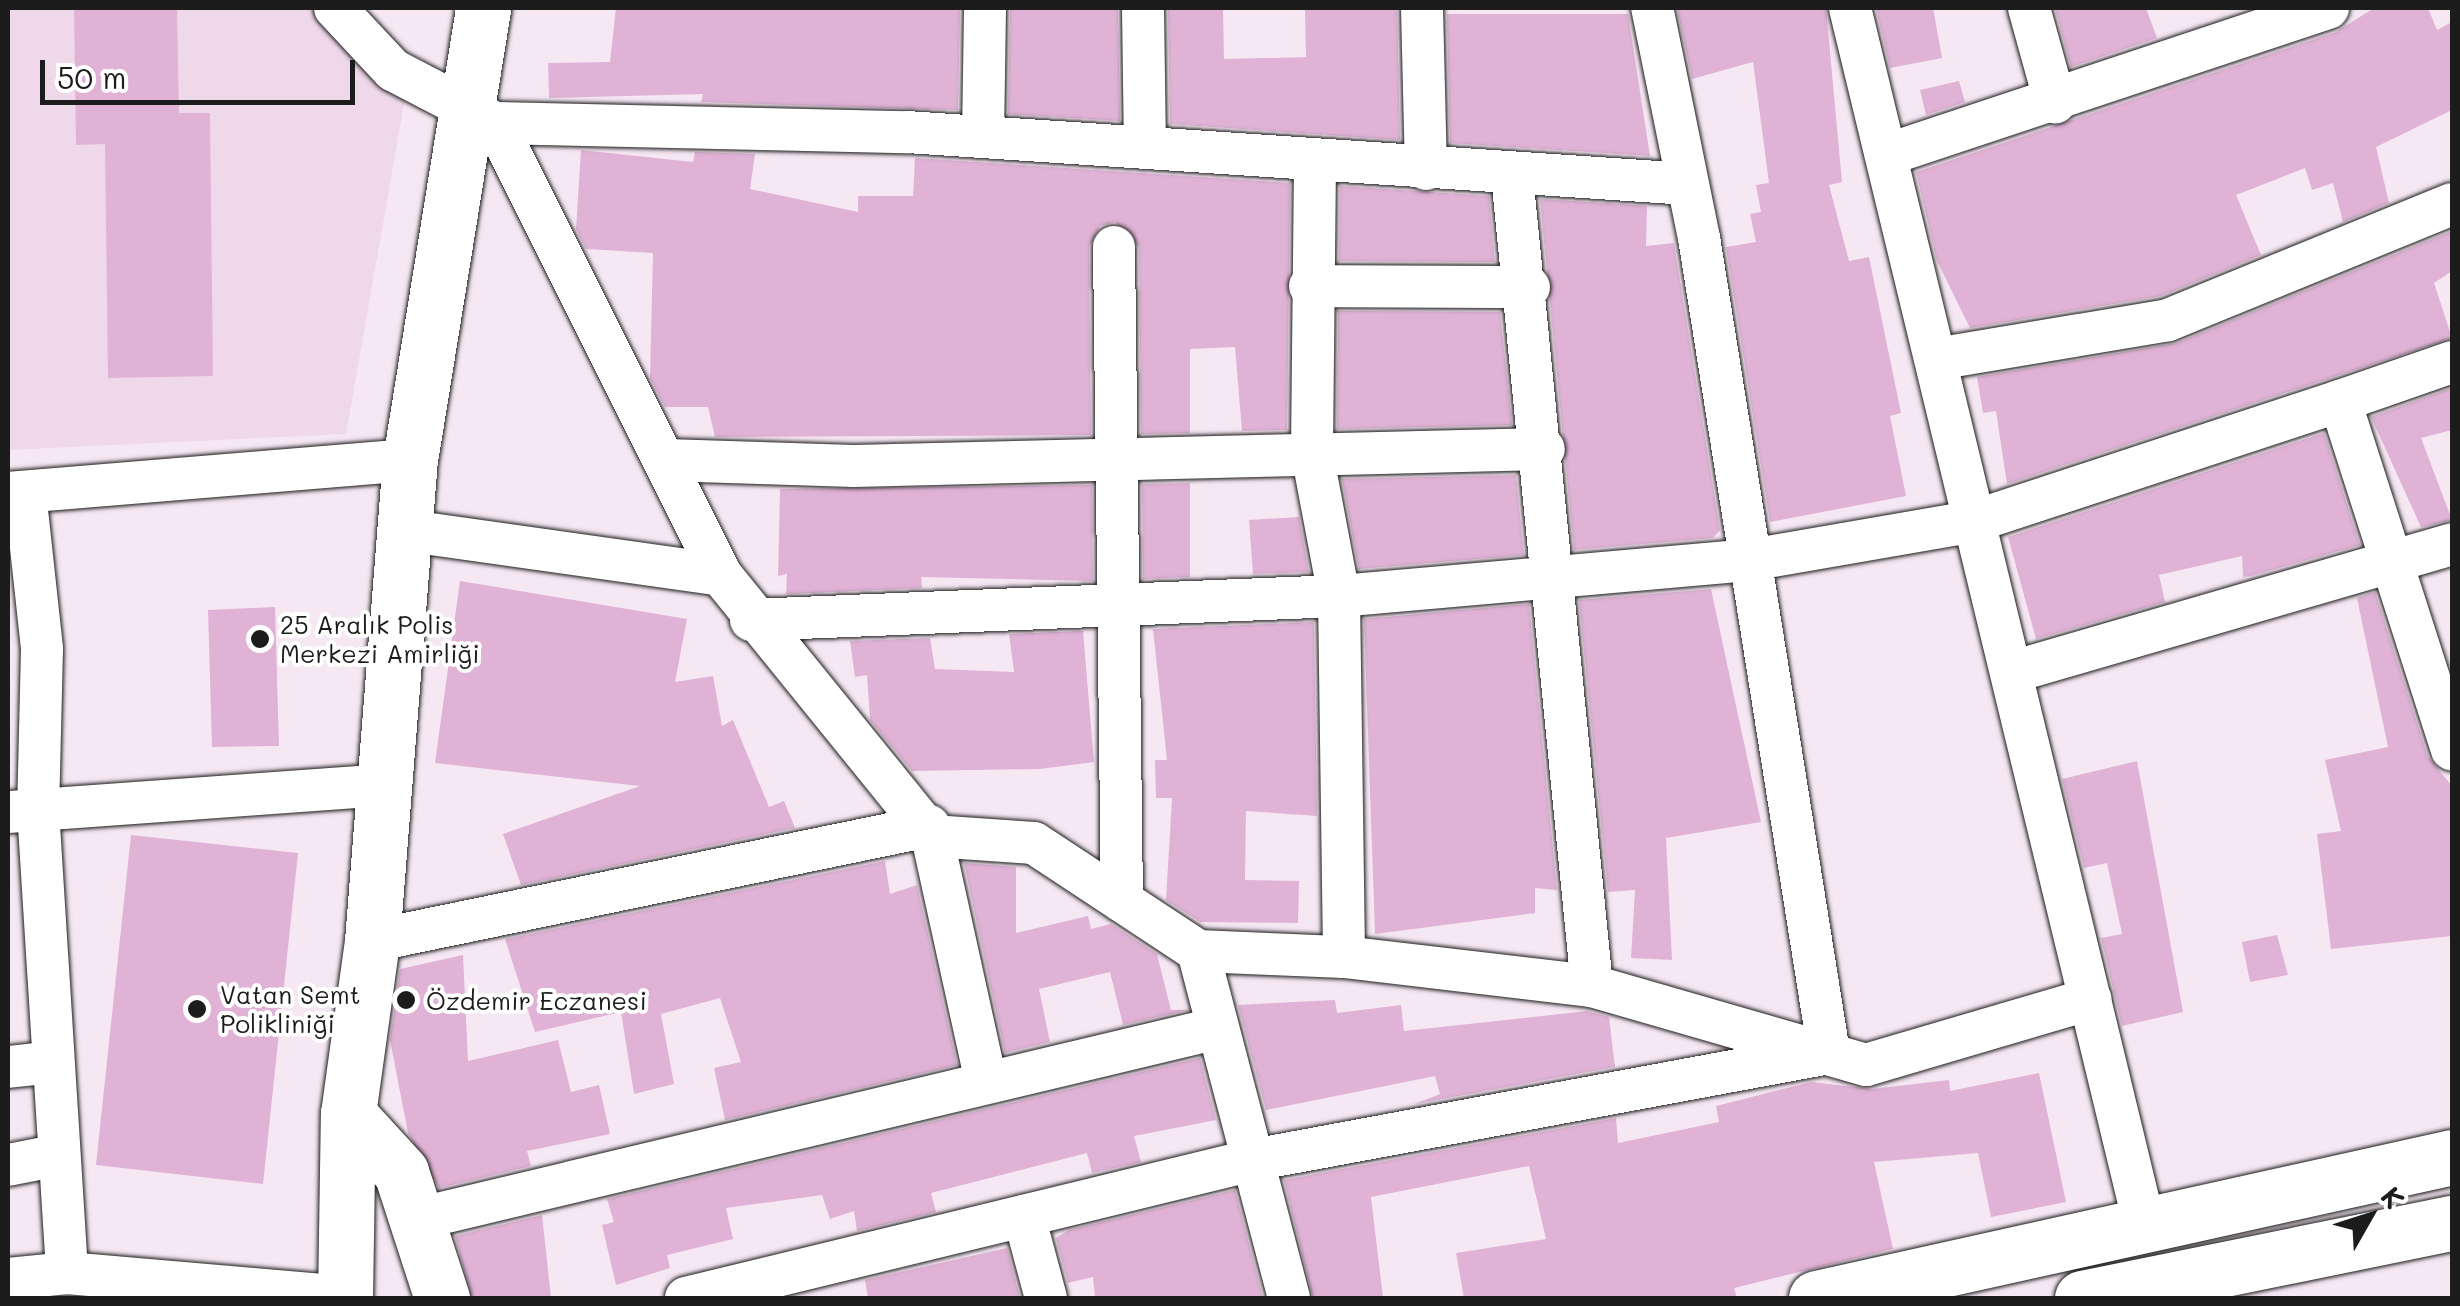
<!DOCTYPE html>
<html>
<head>
<meta charset="utf-8">
<style>
	body { margin:0 }
	#map { position:relative; width:2460px; height:1306px; overflow:hidden; background:#f6e8f3; font-family:Mali,sans-serif }
	div>[style] { position:absolute }
	.built>* { inset:0; background:#efd8ea }
	.building>* { inset:0; background:#e0b3d6 }
	.roads { filter:drop-shadow(0 0 2px #1c1c1c) drop-shadow(0 0 2px #1c1c1c) }
	.street>* { height:42px; margin:-21px; padding:0 21px; transform-origin:21px; border-radius:21px; background:#fff }
	.secondary>* { height:55px; margin:-27.5px; padding:0 27.5px; transform-origin:27.5px; border-radius:27.5px; background:#fff }
	.dots>* { width:28px; height:28px; translate:-50% -50%; box-sizing:border-box; border:5px solid #fff; border-radius:50% }
	span { translate:-50% -50%; white-space:nowrap; text-align:center; line-height:1.15; -webkit-text-stroke:8px #fff; paint-order:stroke }
	.poi-label { font-size:25px; color:#1c1c1c }
	.left { translate:0 -50%; text-align:left }
	.frame { position:absolute; inset:0; border:10px solid #1c1c1c; pointer-events:none }
	.north { position:absolute; left:2320px; top:1166px; width:100px; height:100px; -webkit-text-stroke:8px #fff; paint-order:stroke; rotate:51deg; font-size:28px; font-weight:700; line-height:40px; text-align:center; color:#1c1c1c }
	.north::after { content:''; display:block; margin:auto; width:35px; height:45px; background:#1c1c1c; clip-path:polygon(50% 0,100% 100%,50% 72%,0 100%) }
	.scale { position:absolute; left:40px; top:60px; width:315px; height:45px; box-sizing:border-box; border:5px solid #1c1c1c; border-top:0; padding-left:12px; font-size:30px; line-height:35px; white-space:nowrap; color:#1c1c1c; -webkit-text-stroke:8px #fff; paint-order:stroke }
</style>
</head>
<body>
<div id="map">
	<div class="built">
		<div style="clip-path:polygon(8px 8px,323px 8px,405px 99px,346px 434px,8px 450px)"></div>
	</div>
	<div class="building">
		<div style="clip-path:polygon(74px 8px,177px 8px,179px 113px,210px 113px,213px 376px,108px 378px,105px 144px,76px 145px)"></div>
		<div style="clip-path:polygon(616px 8px,960px 8px,958px 110px,701px 102px,703px 94px,549px 98px,548px 63px,610px 62px)"></div>
		<div style="clip-path:polygon(1010px 8px,1118px 8px,1120px 121px,1008px 114px)"></div>
		<div style="clip-path:polygon(1168px 8px,1223px 8px,1224px 59px,1306px 57px,1305px 8px,1397px 8px,1400px 140px,1170px 124px)"></div>
		<div style="clip-path:polygon(1677px 8px,1826px 8px,1842px 182px,1829px 185px,1849px 261px,1869px 257px,1901px 413px,1890px 416px,1906px 496px,1770px 522px,1726px 247px,1756px 242px,1750px 214px,1761px 212px,1756px 185px,1769px 183px,1753px 62px,1692px 79px)"></div>
		<div style="clip-path:polygon(1876px 8px,1933px 8px,1942px 58px,1890px 68px)"></div>
		<div style="clip-path:polygon(2055px 8px,2146px 8px,2157px 38px,2071px 67px)"></div>
		<div style="clip-path:polygon(2374px 8px,2428px 8px,2437px 30px,2452px 22px,2452px 110px,2376px 147px,2389px 203px,2343px 222px,2333px 183px,2312px 190px,2305px 168px,2236px 195px,2261px 255px,2161px 296px,1970px 328px,1937px 261px,1916px 172px,2336px 32px)"></div>
		<div style="clip-path:polygon(1447px 14px,1628px 14px,1650px 156px,1450px 143px)"></div>
		<div style="clip-path:polygon(1959px 81px,1965px 102px,1926px 115px,1920px 90px)"></div>
		<div style="clip-path:polygon(581px 150px,693px 162px,695px 152px,755px 154px,750px 189px,858px 212px,858px 196px,913px 196px,915px 158px,1290px 183px,1287px 430px,1242px 431px,1235px 347px,1190px 349px,1190px 433px,1141px 434px,1139px 247px,1115px 222px,1100px 226px,1089px 247px,1091px 435px,715px 437px,708px 407px,665px 407px,650px 378px,653px 253px,586px 249px,576px 229px)"></div>
		<div style="clip-path:polygon(1340px 186px,1489px 196px,1495px 262px,1339px 261px)"></div>
		<div style="clip-path:polygon(1540px 199px,1647px 206px,1646px 246px,1674px 243px,1720px 530px,1713px 538px,1574px 550px)"></div>
		<div style="clip-path:polygon(2452px 231px,2452px 271px,2434px 283px,2452px 338px,2007px 484px,1996px 411px,1983px 413px,1977px 377px,2177px 343px)"></div>
		<div style="clip-path:polygon(1338px 311px,1500px 312px,1512px 425px,1337px 429px)"></div>
		<div style="clip-path:polygon(2452px 388px,2452px 430px,2421px 438px,2452px 520px,2421px 527px,2371px 417px)"></div>
		<div style="clip-path:polygon(2324px 433px,2360px 545px,2251px 576px,2243px 577px,2242px 556px,2159px 575px,2165px 602px,2036px 639px,2008px 537px)"></div>
		<div style="clip-path:polygon(1516px 475px,1524px 555px,1359px 569px,1342px 479px)"></div>
		<div style="clip-path:polygon(1190px 483px,1190px 577px,1143px 579px,1142px 484px)"></div>
		<div style="clip-path:polygon(1092px 485px,1093px 581px,921px 577px,922px 588px,786px 594px,787px 574px,778px 576px,780px 489px)"></div>
		<div style="clip-path:polygon(1299px 517px,1309px 572px,1253px 574px,1249px 520px)"></div>
		<div style="clip-path:polygon(460px 581px,687px 619px,675px 682px,713px 676px,722px 726px,733px 720px,769px 807px,784px 801px,795px 828px,521px 885px,503px 834px,640px 786px,435px 763px)"></div>
		<div style="clip-path:polygon(1711px 589px,1761px 822px,1666px 838px,1672px 960px,1631px 958px,1635px 890px,1608px 892px,1579px 600px)"></div>
		<div style="clip-path:polygon(2375px 592px,2428px 757px,2452px 786px,2452px 936px,2331px 949px,2317px 834px,2341px 831px,2325px 760px,2388px 747px,2357px 598px)"></div>
		<div style="clip-path:polygon(1529px 604px,1557px 890px,1535px 888px,1535px 913px,1375px 934px,1364px 619px)"></div>
		<div style="clip-path:polygon(275px 607px,279px 746px,212px 747px,208px 610px)"></div>
		<div style="clip-path:polygon(1314px 622px,1317px 816px,1246px 811px,1245px 880px,1299px 881px,1298px 923px,1200px 922px,1166px 900px,1172px 798px,1156px 798px,1155px 760px,1167px 760px,1153px 629px)"></div>
		<div style="clip-path:polygon(1083px 631px,1094px 762px,1040px 769px,912px 771px,870px 720px,867px 675px,855px 677px,850px 641px,930px 638px,935px 669px,1014px 672px,1009px 634px)"></div>
		<div style="clip-path:polygon(2137px 761px,2183px 1012px,2122px 1026px,2101px 938px,2122px 934px,2107px 863px,2084px 868px,2062px 779px)"></div>
		<div style="clip-path:polygon(131px 835px,298px 853px,263px 1184px,96px 1165px)"></div>
		<div style="clip-path:polygon(885px 861px,890px 894px,917px 885px,957px 1065px,725px 1120px,714px 1068px,741px 1062px,720px 998px,661px 1014px,674px 1084px,634px 1094px,621px 1012px,535px 1032px,505px 939px)"></div>
		<div style="clip-path:polygon(964px 863px,1016px 867px,1016px 933px,1088px 916px,1091px 929px,1111px 924px,1157px 954px,1171px 1010px,1188px 1010px,1123px 1025px,1110px 972px,1039px 989px,1050px 1042px,1005px 1053px)"></div>
		<div style="clip-path:polygon(2277px 935px,2288px 975px,2250px 982px,2242px 942px)"></div>
		<div style="clip-path:polygon(463px 955px,468px 1061px,558px 1040px,571px 1092px,599px 1085px,610px 1134px,527px 1151px,531px 1166px,439px 1188px,408px 1133px,390px 1040px,400px 969px)"></div>
		<div style="clip-path:polygon(1335px 1000px,1337px 1013px,1401px 1005px,1404px 1031px,1587px 1011px,1609px 1017px,1615px 1067px,1415px 1104px,1440px 1094px,1435px 1076px,1266px 1110px,1238px 1005px)"></div>
		<div style="clip-path:polygon(1200px 1058px,1216px 1120px,1134px 1136px,1141px 1162px,1092px 1173px,1087px 1153px,931px 1193px,936px 1212px,857px 1231px,854px 1211px,830px 1219px,822px 1195px,726px 1208px,733px 1239px,667px 1255px,670px 1268px,616px 1285px,602px 1225px,614px 1222px,607px 1199px)"></div>
		<div style="clip-path:polygon(2039px 1073px,2066px 1202px,1991px 1217px,1978px 1153px,1874px 1162px,1893px 1249px,1734px 1288px,1737px 1298px,1464px 1298px,1456px 1253px,1546px 1239px,1529px 1166px,1371px 1197px,1383px 1298px,1313px 1298px,1284px 1180px,1616px 1118px,1618px 1143px,1719px 1122px,1716px 1106px,1811px 1082px,1872px 1089px,1949px 1080px,1950px 1091px)"></div>
		<div style="clip-path:polygon(1235px 1190px,1263px 1298px,1095px 1298px,1093px 1277px,1068px 1283px,1056px 1238px,1069px 1230px)"></div>
		<div style="clip-path:polygon(542px 1215px,551px 1298px,472px 1298px,455px 1236px)"></div>
		<div style="clip-path:polygon(1007px 1248px,1020px 1298px,868px 1298px,865px 1280px)"></div>
	</div>
	<div class="roads">
		<div class="street">
			<div style="left:335px;top:8px;width:85px;rotate:46.9deg"></div>
			<div style="left:393px;top:70px;width:115px;rotate:27.5deg"></div>
			<div style="left:495px;top:123px;width:505px;rotate:63.43deg"></div>
			<div style="left:721px;top:575px;width:336px;rotate:51deg"></div>
			<div style="left:932px;top:836px;width:102px;rotate:3.9deg"></div>
			<div style="left:1034px;top:843px;width:196px;rotate:33.4deg"></div>
			<div style="left:1198px;top:951px;width:146px;rotate:2.4deg"></div>
			<div style="left:1344px;top:957px;width:250px;rotate:6.7deg"></div>
			<div style="left:1592px;top:986px;width:285px;rotate:16.1deg"></div>
			<div style="left:1866px;top:1065px;width:234px;rotate:-16.4deg"></div>
			<div style="left:1143px;top:8px;width:140px;rotate:89.2deg"></div>
			<div style="left:1422px;top:8px;width:161px;rotate:88.6deg"></div>
			<div style="left:1850px;top:8px;width:1250px;rotate:76.4deg"></div>
			<div style="left:2029px;top:8px;width:98px;rotate:74.5deg"></div>
			<div style="left:495px;top:123px;width:412px;rotate:1.3deg"></div>
			<div style="left:907px;top:132px;width:782px;rotate:3.81deg"></div>
			<div style="left:983px;top:137px;width:129px;rotate:-89.1deg"></div>
			<div style="left:1886px;top:155px;width:466px;rotate:-18.4deg"></div>
			<div style="left:1315px;top:163px;width:290px;rotate:90.6deg"></div>
			<div style="left:1312px;top:453px;width:146px;rotate:79.3deg"></div>
			<div style="left:1339px;top:596px;width:361px;rotate:89.2deg"></div>
			<div style="left:1512px;top:175px;width:815px;rotate:84.37deg"></div>
			<div style="left:1114px;top:247px;width:654px;rotate:89.3deg"></div>
			<div style="left:1310px;top:286px;width:219px;rotate:0.3deg"></div>
			<div style="left:1936px;top:359px;width:235px;rotate:-9.5deg"></div>
			<div style="left:2168px;top:320px;width:307px;rotate:-22.2deg"></div>
			<div style="left:2340px;top:401px;width:119px;rotate:-19.2deg"></div>
			<div style="left:666px;top:460px;width:188px;rotate:1.8deg"></div>
			<div style="left:854px;top:466px;width:690px;rotate:-1.41deg"></div>
			<div style="left:25px;top:492px;width:158px;rotate:83.8deg"></div>
			<div style="left:42px;top:649px;width:161px;rotate:91.4deg"></div>
			<div style="left:38px;top:810px;width:464px;rotate:86.4deg"></div>
			<div style="left:8px;top:493px;width:403px;rotate:-4.7deg"></div>
			<div style="left:409px;top:531px;width:315px;rotate:8deg"></div>
			<div style="left:751px;top:620px;width:588px;rotate:-2.34deg"></div>
			<div style="left:1339px;top:596px;width:413px;rotate:-5deg"></div>
			<div style="left:1750px;top:560px;width:228px;rotate:-9.8deg"></div>
			<div style="left:1975px;top:521px;width:384px;rotate:-18.2deg"></div>
			<div style="left:2340px;top:401px;width:366px;rotate:72.2deg"></div>
			<div style="left:2012px;top:672px;width:458px;rotate:-16.2deg"></div>
			<div style="left:8px;top:812px;width:376px;rotate:-4.1deg"></div>
			<div style="left:932px;top:836px;width:247px;rotate:77.6deg"></div>
			<div style="left:372px;top:941px;width:569px;rotate:-11.67deg"></div>
			<div style="left:1198px;top:951px;width:359px;rotate:75.3deg"></div>
			<div style="left:8px;top:1067px;width:45px;rotate:-6.3deg"></div>
			<div style="left:8px;top:1165px;width:52px;rotate:-11.1deg"></div>
			<div style="left:1024px;top:1216px;width:85px;rotate:75deg"></div>
			<div style="left:417px;top:1219px;width:823px;rotate:-13.41deg"></div>
			<div style="left:8px;top:1279px;width:59px;rotate:-5.8deg"></div>
			<div style="left:67px;top:1273px;width:279px;rotate:4.9deg"></div>
			<div style="left:686px;top:1298px;width:584px;rotate:-13.68deg"></div>
			<div style="left:1253px;top:1160px;width:586px;rotate:-10.52deg"></div>
			<div style="left:1829px;top:1053px;width:825px;rotate:-99.06deg"></div>
			<div style="left:1699px;top:238px;width:235px;rotate:-101.5deg"></div>
		</div>
		<div class="secondary">
			<div style="left:348px;top:1114px;width:79px;rotate:47.6deg"></div>
			<div style="left:401px;top:1172px;width:133px;rotate:72deg"></div>
			<div style="left:345px;top:1298px;width:184px;rotate:-89.1deg"></div>
			<div style="left:348px;top:1114px;width:175px;rotate:-82.1deg"></div>
			<div style="left:372px;top:941px;width:482px;rotate:-85.5deg"></div>
			<div style="left:410px;top:460px;width:458px;rotate:-80.8deg"></div>
			<div style="left:1816px;top:1298px;width:651px;rotate:-12.5deg"></div>
			<div style="left:2082px;top:1298px;width:378px;rotate:-11.5deg"></div>
		</div>
	</div>
	<div class="dots">
		<div style="left:260px;top:639px;background:#1c1c1c"></div>
		<div style="left:406px;top:1000px;background:#1c1c1c"></div>
		<div style="left:197px;top:1009px;background:#1c1c1c"></div>
	</div>
	<div class="poi-label">
		<span class="left" style="left:280px;top:639px">25 Aralık Polis<br>Merkezi Amirliği</span>
		<span class="left" style="left:220px;top:1009px">Vatan Semt<br>Polikliniği</span>
		<span class="left" style="left:426px;top:1000px">Özdemir Eczanesi</span>
	</div>
	<div class="frame"></div>
	<div class="north">K</div>
	<div class="scale">50 m</div>
</div>
</body>
</html>
